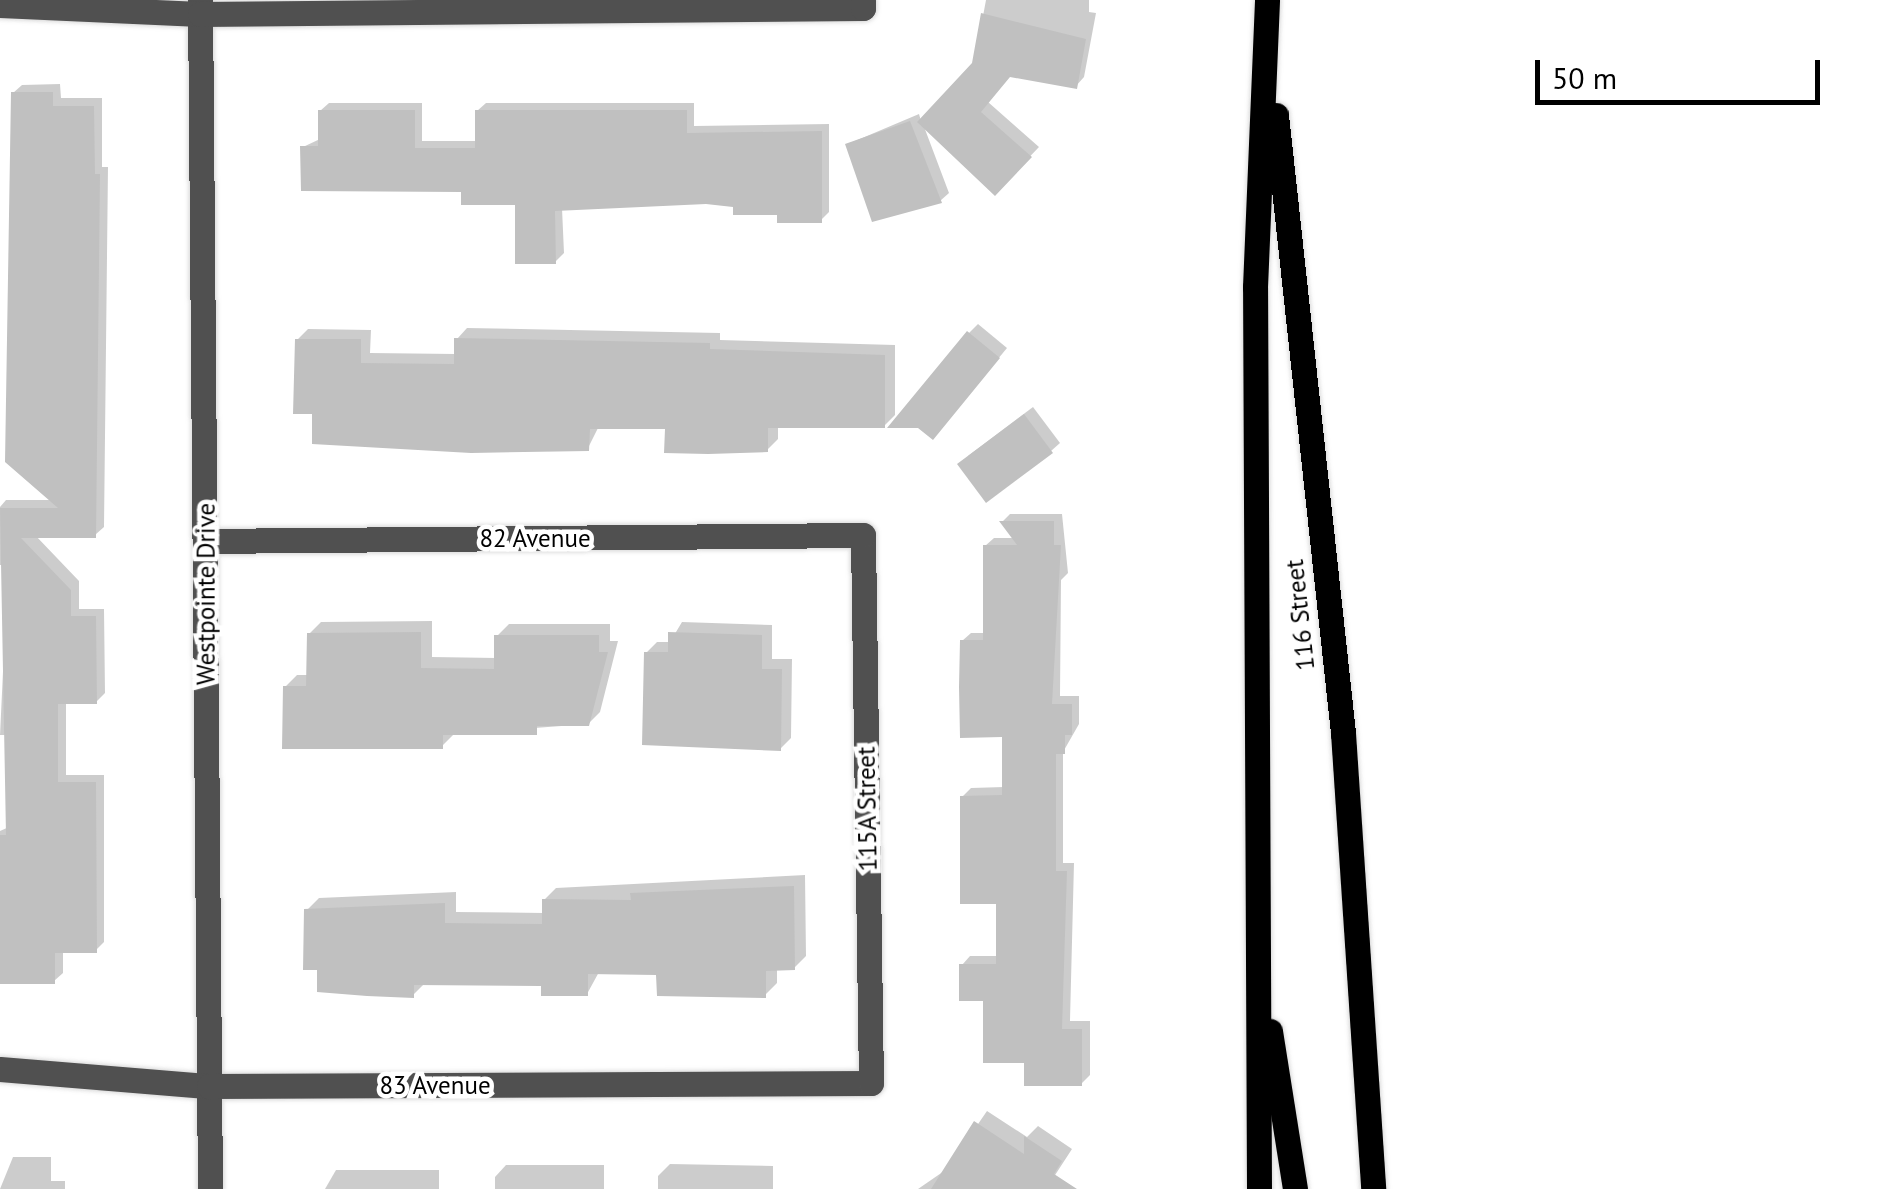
<!DOCTYPE html>
<html>
<head>
<meta charset="utf-8">
<style>
	body { margin:0 }
	#map { position:relative; width:1900px; height:1189px; overflow:hidden; background:#fff; font-family:"PT Sans",sans-serif }
	div>[style] { position:absolute }
	.shadow>* { inset:0; background:#0003 }
	.building>* { inset:0; background:#c0c0c0 }
	.roads { filter:drop-shadow(0 0 2px #dbdbdb) drop-shadow(0 0 2px #dbdbdb) }
	.minor>* { height:25px; margin:-12.5px; padding:0 12.5px; transform-origin:12.5px; border-radius:12.5px; background:#505050 }
	.major>* { height:25px; margin:-12.5px; padding:0 12.5px; transform-origin:12.5px; border-radius:12.5px; background:#000 }
	span { translate:-50% -50%; white-space:nowrap; text-align:center; line-height:1.15; -webkit-text-stroke:9px #fff; paint-order:stroke }
	.street-label { font-size:25px; color:#000 }
	.scale { position:absolute; left:1535px; top:60px; width:285px; height:45px; box-sizing:border-box; border:5px solid #000; border-top:0; padding-left:12px; font-size:30px; line-height:35px; white-space:nowrap; color:#000; -webkit-text-stroke:8px #fff; paint-order:stroke }
</style>
</head>
<body>
<div id="map">
	<div class="shadow">
		<div style="clip-path:polygon(986px 0,1089px 0,1089px 12px,1096px 13px,1084px 77px,1076px 86px,1011px 74px,988px 102px,1039px 147px,995px 193px,923px 124px,949px 193px,940px 201px,848px 144px,919px 114px,921px 121px,974px 64px)"></div>
		<div style="clip-path:polygon(60px 84px,61px 98px,102px 98px,102px 167px,108px 167px,104px 527px,95px 535px,35px 535px,79px 581px,79px 609px,104px 609px,105px 693px,96px 702px,66px 702px,66px 775px,104px 775px,104px 942px,96px 950px,63px 950px,63px 973px,54px 981px,0 981px,0 831px,9px 827px,9px 735px,0 735px,8px 565px,0 565px,0 507px,6px 500px,53px 500px,13px 93px,22px 85px)"></div>
		<div style="clip-path:polygon(329px 103px,422px 103px,422px 141px,478px 141px,477px 111px,486px 103px,694px 103px,694px 126px,829px 124px,829px 212px,821px 220px,706px 201px,562px 208px,564px 253px,555px 262px,518px 203px,303px 147px,320px 139px,320px 111px)"></div>
		<div style="clip-path:polygon(978px 324px,1007px 348px,941px 428px,969px 333px)"></div>
		<div style="clip-path:polygon(467px 328px,720px 333px,720px 340px,895px 345px,895px 415px,884px 426px,778px 426px,778px 439px,767px 450px,667px 426px,599px 426px,588px 448px,315px 412px,297px 340px,308px 329px,371px 330px,370px 353px,456px 354px,457px 339px)"></div>
		<div style="clip-path:polygon(1033px 407px,1060px 443px,1051px 451px,968px 456px)"></div>
		<div style="clip-path:polygon(1010px 514px,1062px 514px,1068px 573px,1061px 580px,1060px 696px,1079px 696px,1079px 724px,1063px 752px,1063px 863px,1074px 863px,1070px 1021px,1090px 1021px,1090px 1075px,1081px 1084px,1027px 1061px,962px 965px,970px 956px,999px 956px,999px 901px,962px 797px,971px 788px,1004px 787px,1004px 734px,962px 641px,971px 633px,985px 633px,985px 546px,994px 538px,1015px 538px,1003px 521px)"></div>
		<div style="clip-path:polygon(432px 621px,432px 657px,497px 658px,497px 636px,509px 624px,610px 624px,610px 641px,618px 641px,600px 712px,588px 724px,454px 734px,442px 746px,285px 687px,297px 675px,309px 675px,309px 634px,321px 622px)"></div>
		<div style="clip-path:polygon(682px 622px,772px 625px,772px 659px,792px 659px,791px 738px,780px 749px,646px 653px,657px 642px,670px 642px)"></div>
		<div style="clip-path:polygon(805px 875px,806px 956px,794px 968px,777px 968px,777px 983px,765px 995px,659px 973px,599px 972px,587px 994px,543px 984px,425px 983px,413px 995px,320px 967px,307px 910px,319px 898px,456px 892px,456px 912px,544px 913px,544px 900px,556px 888px)"></div>
		<div style="clip-path:polygon(987px 1111px,1027px 1137px,1038px 1126px,1072px 1149px,1046px 1189px,918px 1189px,947px 1169px)"></div>
		<div style="clip-path:polygon(13px 1157px,51px 1157px,51px 1181px,65px 1181px,65px 1189px,0 1189px)"></div>
		<div style="clip-path:polygon(670px 1164px,773px 1166px,773px 1189px,658px 1189px,658px 1176px)"></div>
		<div style="clip-path:polygon(506px 1165px,604px 1165px,604px 1189px,495px 1189px,495px 1177px)"></div>
		<div style="clip-path:polygon(336px 1170px,439px 1170px,439px 1189px,325px 1189px)"></div>
	</div>
	<div class="building">
		<div style="clip-path:polygon(981px 13px,1086px 39px,1077px 89px,1010px 77px,981px 112px,1032px 157px,995px 196px,917px 122px,972px 63px)"></div>
		<div style="clip-path:polygon(11px 92px,53px 92px,53px 106px,94px 106px,95px 174px,100px 174px,96px 538px,21px 538px,71px 590px,71px 616px,96px 616px,97px 704px,58px 704px,58px 782px,96px 782px,97px 953px,55px 953px,55px 984px,0 984px,0 835px,6px 835px,0 508px,58px 508px,5px 462px)"></div>
		<div style="clip-path:polygon(318px 110px,415px 110px,415px 148px,475px 148px,475px 110px,687px 110px,687px 133px,822px 131px,822px 223px,777px 223px,777px 215px,733px 215px,733px 207px,706px 204px,555px 211px,556px 264px,515px 264px,515px 205px,461px 205px,461px 192px,301px 191px,300px 146px,318px 146px)"></div>
		<div style="clip-path:polygon(910px 121px,942px 203px,872px 222px,845px 144px)"></div>
		<div style="clip-path:polygon(967px 331px,1000px 358px,933px 440px,918px 428px,887px 428px)"></div>
		<div style="clip-path:polygon(454px 338px,710px 343px,710px 349px,885px 355px,885px 428px,768px 428px,768px 452px,708px 454px,664px 453px,665px 429px,590px 429px,589px 451px,471px 453px,312px 444px,312px 414px,293px 414px,295px 339px,361px 339px,361px 363px,454px 364px)"></div>
		<div style="clip-path:polygon(1024px 414px,1053px 453px,986px 503px,957px 464px)"></div>
		<div style="clip-path:polygon(999px 521px,1054px 521px,1054px 545px,1061px 545px,1052px 704px,1072px 704px,1072px 735px,1065px 735px,1065px 754px,1056px 754px,1056px 871px,1067px 871px,1062px 1029px,1082px 1029px,1082px 1086px,1024px 1086px,1024px 1063px,983px 1063px,983px 1001px,959px 1001px,959px 964px,996px 964px,996px 904px,960px 904px,960px 796px,1002px 795px,1002px 737px,960px 738px,959px 687px,960px 640px,983px 640px,983px 545px,1017px 545px)"></div>
		<div style="clip-path:polygon(421px 632px,421px 668px,494px 669px,494px 635px,599px 635px,599px 652px,608px 652px,589px 726px,537px 726px,537px 735px,443px 735px,443px 749px,282px 749px,283px 686px,306px 686px,307px 633px)"></div>
		<div style="clip-path:polygon(668px 632px,762px 635px,762px 669px,782px 669px,781px 751px,642px 745px,644px 652px,668px 652px)"></div>
		<div style="clip-path:polygon(794px 886px,795px 970px,766px 971px,766px 998px,657px 996px,656px 975px,588px 974px,588px 996px,541px 996px,541px 986px,414px 985px,414px 998px,367px 996px,317px 992px,317px 970px,303px 970px,304px 909px,445px 903px,445px 923px,542px 924px,542px 899px,631px 900px,630px 893px)"></div>
		<div style="clip-path:polygon(974px 1121px,1024px 1154px,1024px 1136px,1062px 1161px,1054px 1174px,1077px 1189px,931px 1189px)"></div>
	</div>
	<div class="roads">
		<div class="minor">
			<div style="left:200px;top:0;width:1189px;rotate:89.52deg"></div>
			<div style="left:0;top:5px;width:200px;rotate:2.6deg"></div>
			<div style="left:200px;top:14px;width:663px;rotate:-0.52deg"></div>
			<div style="left:863px;top:8px;width:8px;rotate:-90deg"></div>
			<div style="left:0;top:1069px;width:210px;rotate:4.7deg"></div>
			<div style="left:209px;top:1086px;width:662px;rotate:-0.26deg"></div>
			<div style="left:871px;top:1083px;width:548px;rotate:-90.84deg"></div>
			<div style="left:863px;top:535px;width:657px;rotate:179.48deg"></div>
		</div>
		<div class="major">
			<div style="left:1276px;top:115px;width:622px;rotate:83.81deg"></div>
			<div style="left:1343px;top:733px;width:457px;rotate:86.2deg"></div>
			<div style="left:1270px;top:1031px;width:160px;rotate:81deg"></div>
			<div style="left:1259px;top:1189px;width:902px;rotate:-90.25deg"></div>
			<div style="left:1255px;top:287px;width:287px;rotate:-87.6deg"></div>
		</div>
	</div>
	<div class="street-label">
		<span style="left:535px;top:538px">82 Avenue</span>
		<span style="left:206px;top:594px;rotate:-90deg">Westpointe Drive</span>
		<span style="left:1300px;top:615px;rotate:-96deg">116 Street</span>
		<span style="left:867px;top:809px;rotate:-91deg">115A Street</span>
		<span style="left:435px;top:1085px">83 Avenue</span>
	</div>
	<div class="scale">50 m</div>
</div>
</body>
</html>
